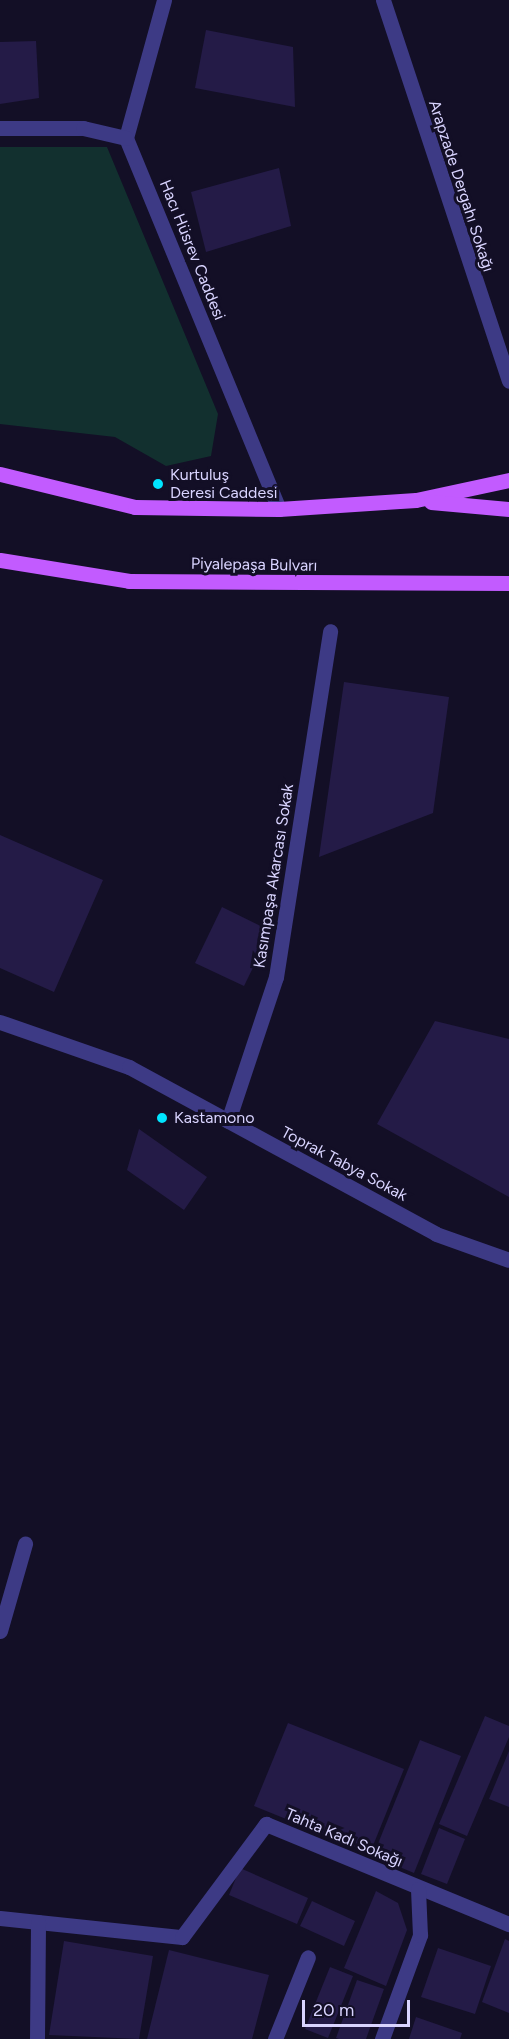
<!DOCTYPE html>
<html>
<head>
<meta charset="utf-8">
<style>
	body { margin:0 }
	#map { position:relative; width:509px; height:2039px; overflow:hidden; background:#130f26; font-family:Figtree,sans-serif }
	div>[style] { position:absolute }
	.green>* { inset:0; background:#12302f }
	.building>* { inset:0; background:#241b47 }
	.minor>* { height:15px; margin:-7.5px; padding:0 7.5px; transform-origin:7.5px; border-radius:7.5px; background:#3d3a85 }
	.major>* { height:15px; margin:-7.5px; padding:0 7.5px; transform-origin:7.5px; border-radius:7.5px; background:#c25bff }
	.dots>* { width:16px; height:16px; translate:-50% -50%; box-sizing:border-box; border:3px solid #130f26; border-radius:50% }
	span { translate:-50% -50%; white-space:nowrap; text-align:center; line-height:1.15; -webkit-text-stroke:6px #130f26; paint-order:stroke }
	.street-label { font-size:16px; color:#d9d4ff }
	.poi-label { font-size:16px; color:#d9d4ff }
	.left { translate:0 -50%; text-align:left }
	.scale { position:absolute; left:302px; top:2000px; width:108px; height:27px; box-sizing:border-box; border:3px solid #d9d4ff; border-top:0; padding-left:8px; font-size:18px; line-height:21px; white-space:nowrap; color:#d9d4ff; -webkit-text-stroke:4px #130f26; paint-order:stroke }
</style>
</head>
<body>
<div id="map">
	<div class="green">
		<div style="clip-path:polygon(0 147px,107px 147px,218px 414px,211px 456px,166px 466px,115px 437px,0 424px)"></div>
	</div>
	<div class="building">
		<div style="clip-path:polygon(206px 30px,293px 47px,295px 107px,195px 88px)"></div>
		<div style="clip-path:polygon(36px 41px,39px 98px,0 104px,0 42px)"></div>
		<div style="clip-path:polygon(279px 168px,291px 226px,206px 252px,191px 192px)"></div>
		<div style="clip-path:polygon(344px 682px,449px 697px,433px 813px,319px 857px)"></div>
		<div style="clip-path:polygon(0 835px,103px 880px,54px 992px,0 968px)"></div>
		<div style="clip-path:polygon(222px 907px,271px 931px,244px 986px,195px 963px)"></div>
		<div style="clip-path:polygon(435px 1021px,509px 1039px,509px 1197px,377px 1124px)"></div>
		<div style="clip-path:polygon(139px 1129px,207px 1177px,184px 1210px,127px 1170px)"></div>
		<div style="clip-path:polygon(485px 1716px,509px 1726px,509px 1737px,467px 1836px,439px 1824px)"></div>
		<div style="clip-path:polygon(288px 1723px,404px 1769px,370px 1853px,254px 1806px)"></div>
		<div style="clip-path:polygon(420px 1740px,461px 1756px,414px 1873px,373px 1856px)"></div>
		<div style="clip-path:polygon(509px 1751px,509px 1807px,489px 1799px)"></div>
		<div style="clip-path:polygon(439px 1828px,465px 1839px,447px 1884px,421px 1874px)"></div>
		<div style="clip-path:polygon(240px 1868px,308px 1898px,297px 1924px,229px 1895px)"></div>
		<div style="clip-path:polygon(376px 1891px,398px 1903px,407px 1930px,386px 1986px,344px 1968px)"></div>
		<div style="clip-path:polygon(312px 1901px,355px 1921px,344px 1946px,300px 1926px)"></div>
		<div style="clip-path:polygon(505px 1939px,509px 1941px,509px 2013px,482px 2002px)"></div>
		<div style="clip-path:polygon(64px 1941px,153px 1956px,139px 2039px,49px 2035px)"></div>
		<div style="clip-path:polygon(438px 1948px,491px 1966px,475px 2014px,421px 1997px)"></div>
		<div style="clip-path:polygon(169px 1950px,269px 1975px,252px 2039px,147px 2039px)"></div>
		<div style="clip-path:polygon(330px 1967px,353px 1976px,328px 2038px,305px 2029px)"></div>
		<div style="clip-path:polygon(357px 1980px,384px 1989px,366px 2039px,339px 2039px,336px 2038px)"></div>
		<div style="clip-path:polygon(416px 2017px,462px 2033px,460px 2039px,409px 2039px)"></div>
	</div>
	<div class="minor">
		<div style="left:164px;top:0;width:143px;rotate:105.4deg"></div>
		<div style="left:126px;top:138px;width:401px;rotate:67.6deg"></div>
		<div style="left:383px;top:0;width:401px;rotate:71.7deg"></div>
		<div style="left:0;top:128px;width:83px"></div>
		<div style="left:83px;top:128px;width:44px;rotate:13.1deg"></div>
		<div style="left:0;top:1022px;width:137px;rotate:19.2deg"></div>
		<div style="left:129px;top:1067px;width:349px;rotate:28.5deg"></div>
		<div style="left:436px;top:1234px;width:77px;rotate:19.6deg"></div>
		<div style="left:228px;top:1121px;width:152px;rotate:-71.6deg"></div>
		<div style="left:276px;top:977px;width:350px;rotate:-81.1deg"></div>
		<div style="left:0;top:1631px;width:91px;rotate:-74deg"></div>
		<div style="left:0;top:1918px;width:183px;rotate:6deg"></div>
		<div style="left:182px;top:1937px;width:141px;rotate:-53.4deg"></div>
		<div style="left:266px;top:1824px;width:263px;rotate:22.4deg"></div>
		<div style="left:37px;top:2039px;width:117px;rotate:-89.5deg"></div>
		<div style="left:275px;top:2039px;width:88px;rotate:-68.1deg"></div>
		<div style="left:382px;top:2039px;width:111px;rotate:-69.9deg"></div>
		<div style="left:420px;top:1935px;width:46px;rotate:-92.5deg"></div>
	</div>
	<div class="major">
		<div style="left:0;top:474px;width:139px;rotate:13.7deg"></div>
		<div style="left:135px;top:507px;width:144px;rotate:0.8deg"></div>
		<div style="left:279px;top:509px;width:137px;rotate:-3.8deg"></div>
		<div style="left:416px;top:500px;width:95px;rotate:-12.1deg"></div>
		<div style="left:431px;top:502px;width:78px;rotate:5.1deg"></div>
		<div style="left:0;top:560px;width:131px;rotate:9.2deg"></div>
		<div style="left:129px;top:581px;width:380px;rotate:0.3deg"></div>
	</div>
	<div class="dots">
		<div style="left:158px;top:484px;background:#00e5ff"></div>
		<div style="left:162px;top:1118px;background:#00e5ff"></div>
	</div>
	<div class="street-label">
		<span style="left:461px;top:186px;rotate:72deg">Arapzade Dergahı Sokağı</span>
		<span style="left:192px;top:250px;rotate:68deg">Hacı Hüsrev Caddesi</span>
		<span style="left:254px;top:565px;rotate:1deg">Piyalepaşa Bulvarı</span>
		<span style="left:274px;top:876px;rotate:-81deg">Kasımpaşa Akarcası Sokak</span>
		<span style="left:344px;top:1164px;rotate:28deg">Toprak Tabya Sokak</span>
		<span style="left:344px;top:1838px;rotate:23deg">Tahta Kadı Sokağı</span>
	</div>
	<div class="poi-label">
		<span class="left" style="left:170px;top:484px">Kurtuluş<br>Deresi Caddesi</span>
		<span class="left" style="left:174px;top:1118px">Kastamono</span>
	</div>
	<div class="scale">20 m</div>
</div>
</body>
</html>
